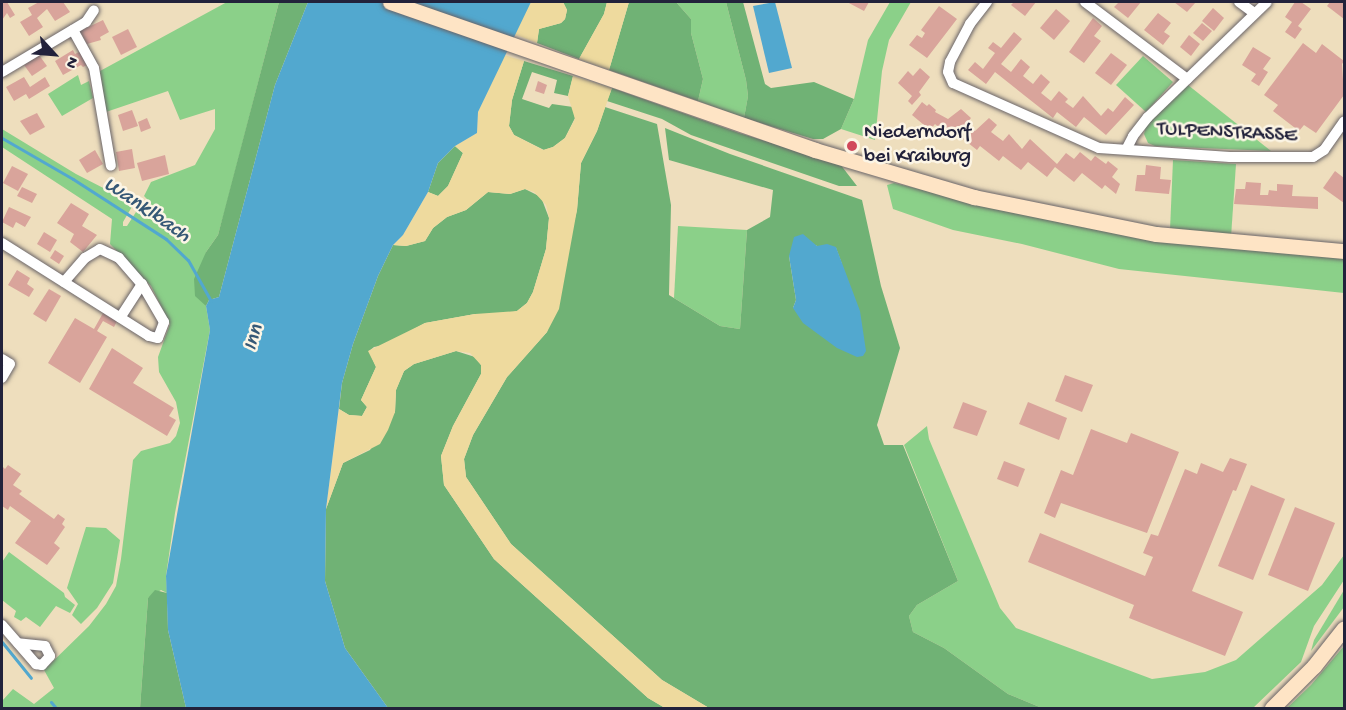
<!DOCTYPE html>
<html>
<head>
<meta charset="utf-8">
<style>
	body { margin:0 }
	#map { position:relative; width:1346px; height:710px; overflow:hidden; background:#eedebd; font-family:"Gochi Hand",sans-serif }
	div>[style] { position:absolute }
	.green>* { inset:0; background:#8bd089 }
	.forest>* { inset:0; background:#70b275 }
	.sand>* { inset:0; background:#eeda9e }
	.water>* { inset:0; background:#52a8cf }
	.stream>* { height:3px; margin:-1.5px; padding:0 1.5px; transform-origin:1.5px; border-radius:1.5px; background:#52a8cf }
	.building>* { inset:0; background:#d9a49b }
	.roads { filter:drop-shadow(0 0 2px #696468) drop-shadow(0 0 2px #696468) }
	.minor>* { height:10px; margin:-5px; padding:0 5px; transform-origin:5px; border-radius:5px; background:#fff }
	.secondary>* { height:15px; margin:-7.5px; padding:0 7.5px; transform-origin:7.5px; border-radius:7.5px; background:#fee4c5 }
	.dots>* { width:16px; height:16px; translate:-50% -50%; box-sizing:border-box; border:3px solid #fcf5e5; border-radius:50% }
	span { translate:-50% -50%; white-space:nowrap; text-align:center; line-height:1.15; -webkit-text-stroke:5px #fcf5e5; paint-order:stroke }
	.poi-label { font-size:21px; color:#22223b }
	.left { translate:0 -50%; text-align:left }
	.street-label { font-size:21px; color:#22223b }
	.water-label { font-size:22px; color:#355876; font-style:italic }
	.frame { position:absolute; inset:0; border:3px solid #22223b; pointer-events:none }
	.north { position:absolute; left:24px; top:24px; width:60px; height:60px; -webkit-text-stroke:4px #fcf5e5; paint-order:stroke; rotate:116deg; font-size:16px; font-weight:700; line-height:24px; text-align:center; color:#22223b }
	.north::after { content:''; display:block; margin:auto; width:21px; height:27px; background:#22223b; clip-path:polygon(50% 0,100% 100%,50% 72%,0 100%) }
</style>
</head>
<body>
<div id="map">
	<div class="green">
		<div style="clip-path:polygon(227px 2px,279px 2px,225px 210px,218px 235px,206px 252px,202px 299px,206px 306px,210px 330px,175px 513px,166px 576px,167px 593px,161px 590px,148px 598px,140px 708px,2px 708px,2px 701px,13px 689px,34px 704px,54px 688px,44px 670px,89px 626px,106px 604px,116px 586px,121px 559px,133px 460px,141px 451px,170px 443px,176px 436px,180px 423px,176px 402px,159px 372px,158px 357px,170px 324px,151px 286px,110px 244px,112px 219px,2px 147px,2px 129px,76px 174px,115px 194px,139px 201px,133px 205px,123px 222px,123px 226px,127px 226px,136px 212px,149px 201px,144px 196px,151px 182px,195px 165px,215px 129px,215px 109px,180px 120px,168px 91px,106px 112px,100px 71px)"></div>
		<div style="clip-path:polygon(676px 2px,726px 2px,746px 80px,748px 96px,744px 118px,698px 101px,703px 79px,691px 33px,691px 19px)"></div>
		<div style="clip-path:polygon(890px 2px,911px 2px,889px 40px,882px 71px,875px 140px,841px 129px,854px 99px,868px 40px)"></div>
		<div style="clip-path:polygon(1143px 56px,1173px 82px,1146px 112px,1116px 85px)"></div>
		<div style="clip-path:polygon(78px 75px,81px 85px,89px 81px,93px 98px,62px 116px,48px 94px)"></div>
		<div style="clip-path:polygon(1188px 85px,1271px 151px,1155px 146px,1148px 143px,1144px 134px,1146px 126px)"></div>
		<div style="clip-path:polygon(1173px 160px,1236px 164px,1231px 237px,1170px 230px)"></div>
		<div style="clip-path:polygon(894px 183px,923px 190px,1344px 256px,1344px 293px,1119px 269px,1022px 244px,953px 230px,893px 209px,887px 185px)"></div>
		<div style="clip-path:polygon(678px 226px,747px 230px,740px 329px,720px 326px,674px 298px)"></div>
		<div style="clip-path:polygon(927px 426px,929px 439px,1000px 608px,1016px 628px,1152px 679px,1205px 672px,1236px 660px,1322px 585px,1344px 555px,1344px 580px,1314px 626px,1301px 662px,1253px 708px,1042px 708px,1008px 694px,944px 648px,913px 632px,909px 616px,917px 605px,958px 581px,904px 445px)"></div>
		<div style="clip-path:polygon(86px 527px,106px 528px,120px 540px,113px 583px,97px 608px,81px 624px,72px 615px,78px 604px,67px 588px)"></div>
		<div style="clip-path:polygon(9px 552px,64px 593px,65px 597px,75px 605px,70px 613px,56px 606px,40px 627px,26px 617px,21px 621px,14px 617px,16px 611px,2px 600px,2px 562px)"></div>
		<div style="clip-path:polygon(1344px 590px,1344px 607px,1311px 651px,1314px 640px)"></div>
		<div style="clip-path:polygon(1344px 646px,1344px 708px,1287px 708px,1311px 685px)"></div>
	</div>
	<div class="forest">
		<div style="clip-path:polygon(279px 2px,308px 2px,275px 85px,219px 297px,209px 300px,206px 306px,195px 296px,194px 279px,206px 252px,218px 235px)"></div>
		<div style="clip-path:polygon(563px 2px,607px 2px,604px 14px,579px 59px,537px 43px,539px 29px,561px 23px,565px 19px,567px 10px)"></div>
		<div style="clip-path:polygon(629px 2px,676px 2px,691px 19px,691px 33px,703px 79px,698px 101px,609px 70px)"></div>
		<div style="clip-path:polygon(726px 2px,743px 2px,765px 84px,771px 88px,814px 82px,854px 99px,841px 129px,823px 139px,813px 139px,744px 118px,748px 96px,746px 80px)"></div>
		<div style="clip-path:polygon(524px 61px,573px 76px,568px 96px,554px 93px,557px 80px,532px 72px,522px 99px,549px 108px,552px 104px,573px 107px,575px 118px,565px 138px,553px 147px,544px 150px,514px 135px,509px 126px,512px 100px)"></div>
		<div style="clip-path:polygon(612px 88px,739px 133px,840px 164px,857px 186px,839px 186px,691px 135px,662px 119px,607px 101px)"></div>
		<div style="clip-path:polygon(evenodd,605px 107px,657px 124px,671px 205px,669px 295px,720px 326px,740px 329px,747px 230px,770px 217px,773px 190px,669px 160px,665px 128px,730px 154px,862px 200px,881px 286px,900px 348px,877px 425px,884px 445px,903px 445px,958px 581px,917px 605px,909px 616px,913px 632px,944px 648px,1008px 694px,1042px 708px,709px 708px,662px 680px,511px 544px,466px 477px,464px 459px,473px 435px,507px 377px,547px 332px,577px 210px,581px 163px,597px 131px,605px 107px,810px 242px,817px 246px,836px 248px,842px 264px,793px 308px,796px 300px,789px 256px,810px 242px)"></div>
		<div style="clip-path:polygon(455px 146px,463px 153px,448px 186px,438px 196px,428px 192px,438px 163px)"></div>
		<div style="clip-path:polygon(525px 189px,541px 197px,549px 218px,546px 249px,533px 292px,527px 303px,517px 311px,502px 315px,475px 314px,425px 323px,385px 345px,374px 347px,369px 351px,376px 367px,361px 400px,367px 407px,362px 416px,349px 415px,339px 409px,342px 383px,353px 344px,378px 276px,393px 245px,406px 246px,425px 241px,433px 228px,447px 217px,466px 210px,488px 192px,510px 194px)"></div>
		<div style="clip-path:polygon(456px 351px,475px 357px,481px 365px,481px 374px,453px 426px,441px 456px,444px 485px,494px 559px,648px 698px,665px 708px,388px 708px,345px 648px,325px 581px,326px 509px,343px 463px,370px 450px,395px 412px,396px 390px,404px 371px,414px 364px)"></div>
		<div style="clip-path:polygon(155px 590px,167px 593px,168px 630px,186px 708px,140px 708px,148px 598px)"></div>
	</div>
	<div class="sand">
		<div style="clip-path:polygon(531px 2px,563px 2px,567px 10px,565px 19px,561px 23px,539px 29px,537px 43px,514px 34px)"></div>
		<div style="clip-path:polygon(607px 2px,629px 2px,609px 70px,579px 59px,604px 14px)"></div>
		<div style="clip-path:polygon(504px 55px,524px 61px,512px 100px,509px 126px,514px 135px,543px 150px,553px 147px,565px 138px,575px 119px,568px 96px,573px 76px,612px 88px,597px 131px,581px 163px,577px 210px,559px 309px,547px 332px,507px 377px,473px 435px,464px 459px,466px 477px,511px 544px,662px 680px,709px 708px,665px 708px,648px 698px,494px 559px,444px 485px,441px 456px,453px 426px,481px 374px,481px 365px,470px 353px,456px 351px,414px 364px,404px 371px,396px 390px,395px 412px,388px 430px,380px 444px,343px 463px,326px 509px,339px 409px,349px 415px,362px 416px,367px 407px,361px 400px,376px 367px,368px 351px,425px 323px,475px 314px,517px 311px,527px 303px,533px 292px,546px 249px,549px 218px,546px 205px,534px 192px,525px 189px,510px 194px,488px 192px,466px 210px,447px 217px,433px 228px,425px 241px,406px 246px,393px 245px,403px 235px,428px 192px,438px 196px,448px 186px,463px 153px,455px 146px,477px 133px,478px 112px)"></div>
	</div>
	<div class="water">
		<div style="clip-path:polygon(308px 2px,531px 2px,478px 112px,477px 133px,455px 146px,438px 163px,428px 192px,403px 235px,393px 245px,378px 276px,353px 344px,342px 383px,326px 509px,325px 581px,345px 648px,388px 708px,186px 708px,168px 630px,166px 576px,210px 330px,206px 306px,209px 300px,219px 297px,275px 85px)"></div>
		<div style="clip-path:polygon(775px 2px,792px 68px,769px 73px,753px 6px)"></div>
		<div style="clip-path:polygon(803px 234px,817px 246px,827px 244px,836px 247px,860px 311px,866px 351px,863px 356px,857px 357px,837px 348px,803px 323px,793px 308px,796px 300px,789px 256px,794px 237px)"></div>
	</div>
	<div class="stream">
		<div style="left:2px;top:138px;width:82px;rotate:30deg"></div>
		<div style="left:73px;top:179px;width:111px;rotate:32.8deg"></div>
		<div style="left:166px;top:239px;width:30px;rotate:44deg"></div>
		<div style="left:188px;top:260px;width:47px;rotate:60.7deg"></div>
		<div style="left:2px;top:642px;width:46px;rotate:51.1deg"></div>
		<div style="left:51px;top:702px;width:8px;rotate:50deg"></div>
	</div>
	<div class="building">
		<div style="clip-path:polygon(5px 2px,7px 2px,15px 15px,10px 18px,7px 13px,2px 20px,2px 3px)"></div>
		<div style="clip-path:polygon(39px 2px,63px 2px,70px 12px,55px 21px,47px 9px,37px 18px,43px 27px,29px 36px,20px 22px,32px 15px,28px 8px)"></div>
		<div style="clip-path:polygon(847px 2px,869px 2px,864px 11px)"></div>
		<div style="clip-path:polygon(1014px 2px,1036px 2px,1025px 16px,1011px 5px)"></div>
		<div style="clip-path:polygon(1119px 2px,1141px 2px,1128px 18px,1114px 7px)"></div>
		<div style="clip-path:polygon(1174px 2px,1196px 2px,1187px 12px)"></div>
		<div style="clip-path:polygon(1295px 2px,1301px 2px,1311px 9px,1298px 26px,1302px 29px,1295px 39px,1285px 32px,1292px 22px,1285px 17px)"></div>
		<div style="clip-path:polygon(1330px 2px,1344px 2px,1344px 19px,1327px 6px)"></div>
		<div style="clip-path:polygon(939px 6px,957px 19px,927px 58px,909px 45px,917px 35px,922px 38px,925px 33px,921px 30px)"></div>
		<div style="clip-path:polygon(1213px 8px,1224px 18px,1214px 31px,1202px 21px)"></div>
		<div style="clip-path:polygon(1056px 9px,1070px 21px,1054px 40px,1040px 28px)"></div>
		<div style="clip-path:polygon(1158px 13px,1171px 23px,1164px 32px,1170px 36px,1163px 45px,1144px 30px)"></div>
		<div style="clip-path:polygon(1093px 18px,1102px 26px,1094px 36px,1101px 41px,1084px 63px,1069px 52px)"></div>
		<div style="clip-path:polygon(103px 20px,109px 32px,100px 37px,101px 40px,87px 44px,80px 31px)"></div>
		<div style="clip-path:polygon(1202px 23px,1212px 31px,1203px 41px,1193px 33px)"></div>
		<div style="clip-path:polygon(128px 29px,137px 47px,121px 55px,112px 37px)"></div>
		<div style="clip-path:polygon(1014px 32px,1022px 39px,1001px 64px,1011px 72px,1021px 59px,1030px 67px,1023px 76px,1033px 84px,1041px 74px,1050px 82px,1041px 93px,1051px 101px,1059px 91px,1068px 99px,1065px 102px,1073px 108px,1083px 96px,1101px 116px,1108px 108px,1113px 112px,1125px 97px,1134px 105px,1106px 135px,1084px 117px,1076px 127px,1057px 112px,1053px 118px,995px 72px,986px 84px,968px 70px,975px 62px,983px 69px,995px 53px,988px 48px,993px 42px,1001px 48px)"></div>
		<div style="clip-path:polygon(1189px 35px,1200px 44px,1191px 56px,1180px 47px)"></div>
		<div style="clip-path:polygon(1303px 43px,1316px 53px,1322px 44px,1344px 61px,1342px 64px,1344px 95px,1316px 133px,1304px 125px,1299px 131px,1273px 111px,1278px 105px,1264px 95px)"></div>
		<div style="clip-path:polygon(1253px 47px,1271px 58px,1263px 69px,1268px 72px,1259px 86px,1251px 81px,1256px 74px,1242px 65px)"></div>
		<div style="clip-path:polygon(73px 50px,75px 54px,81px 51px,89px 64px,83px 67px,81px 65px,63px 75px,55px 61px)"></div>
		<div style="clip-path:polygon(1111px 53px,1127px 65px,1111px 85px,1095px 73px)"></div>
		<div style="clip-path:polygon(39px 55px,47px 66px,32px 76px,24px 65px)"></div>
		<div style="clip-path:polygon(920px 68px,930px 77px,919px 92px,921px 95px,912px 105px,908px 101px,912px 96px,898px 83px,908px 71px,913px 76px)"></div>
		<div style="clip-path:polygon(24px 77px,30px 87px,45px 77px,50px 86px,29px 99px,26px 94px,14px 101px,6px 87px)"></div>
		<div style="clip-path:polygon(538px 81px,547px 85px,544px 94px,535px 91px)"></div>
		<div style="clip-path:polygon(922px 102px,927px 106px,929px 104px,936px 110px,935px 112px,948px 119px,961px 109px,971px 118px,966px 124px,975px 131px,989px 118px,997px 125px,991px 132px,1003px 141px,1009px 134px,1022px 149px,1030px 139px,1057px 164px,1066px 153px,1074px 159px,1080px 152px,1091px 161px,1095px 156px,1106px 164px,1108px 161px,1118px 169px,1112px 177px,1120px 184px,1116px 194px,1105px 185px,1102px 189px,1082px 173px,1074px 182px,1055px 167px,1047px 177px,1028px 162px,1021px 170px,1003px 156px,999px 161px,980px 146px,977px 150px,958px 135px,953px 140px,935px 124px,930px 130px,912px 115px)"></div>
		<div style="clip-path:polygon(132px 110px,138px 126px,123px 131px,118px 115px)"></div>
		<div style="clip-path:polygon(37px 113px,45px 127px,30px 135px,20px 121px)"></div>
		<div style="clip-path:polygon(147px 118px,151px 128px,141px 132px,138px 122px)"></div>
		<div style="clip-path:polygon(132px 149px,135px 168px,119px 171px,116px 152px)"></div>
		<div style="clip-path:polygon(95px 150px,103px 164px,87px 173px,79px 160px)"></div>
		<div style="clip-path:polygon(165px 155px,169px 174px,142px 181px,137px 163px)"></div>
		<div style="clip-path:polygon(1146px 165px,1161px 167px,1160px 179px,1171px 180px,1169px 194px,1135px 191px,1137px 175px,1145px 175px)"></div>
		<div style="clip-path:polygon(12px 166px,28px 174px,18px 191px,3px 183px)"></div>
		<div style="clip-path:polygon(1335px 171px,1344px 178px,1344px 203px,1323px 188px)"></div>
		<div style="clip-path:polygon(1246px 182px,1261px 183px,1260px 195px,1268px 195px,1269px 190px,1277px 191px,1277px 184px,1293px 185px,1292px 196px,1318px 197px,1318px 209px,1234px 204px,1236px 189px,1245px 189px)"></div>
		<div style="clip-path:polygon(22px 187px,37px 194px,32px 203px,17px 196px)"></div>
		<div style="clip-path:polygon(71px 203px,89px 214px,82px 226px,97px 235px,83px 252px,70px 242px,74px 234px,57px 223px)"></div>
		<div style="clip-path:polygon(9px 207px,31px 217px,25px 227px,16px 222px,13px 228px,2px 222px)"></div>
		<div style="clip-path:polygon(44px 232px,57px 240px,50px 252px,37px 244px)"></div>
		<div style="clip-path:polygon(55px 250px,64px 256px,59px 264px,50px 258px)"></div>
		<div style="clip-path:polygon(17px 270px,30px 278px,27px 284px,34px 289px,29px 297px,8px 285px)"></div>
		<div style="clip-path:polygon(49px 289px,61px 296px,46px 322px,33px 314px)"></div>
		<div style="clip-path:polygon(103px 313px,117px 321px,114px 327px,103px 321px,97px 331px,107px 337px,80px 383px,48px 363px,75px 318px,94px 329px)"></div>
		<div style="clip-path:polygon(112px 348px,143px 368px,133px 383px,174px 408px,169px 416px,176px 420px,167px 436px,89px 389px)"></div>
		<div style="clip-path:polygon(1065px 375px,1093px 385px,1082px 412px,1055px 401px)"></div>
		<div style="clip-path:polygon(963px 402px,987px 411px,977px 436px,953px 428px)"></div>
		<div style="clip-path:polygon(1028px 402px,1067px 418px,1059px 440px,1019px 424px)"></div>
		<div style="clip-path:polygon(1091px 429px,1127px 443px,1131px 433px,1179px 452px,1147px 533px,1061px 503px,1055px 518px,1044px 513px,1061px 470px,1073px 475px)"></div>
		<div style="clip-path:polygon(1230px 458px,1247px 464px,1236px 491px,1233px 490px,1192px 591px,1243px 612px,1225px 656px,1129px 618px,1134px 605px,1028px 562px,1040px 533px,1145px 576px,1153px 557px,1143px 553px,1151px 534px,1158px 536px,1185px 469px,1197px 474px,1201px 463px,1223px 472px)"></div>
		<div style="clip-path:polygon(1004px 461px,1025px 469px,1018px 487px,997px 479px)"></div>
		<div style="clip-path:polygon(8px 465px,21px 474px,13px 485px,22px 491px,19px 494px,54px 519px,58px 514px,65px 519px,62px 524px,65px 527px,54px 543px,60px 548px,47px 565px,15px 543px,31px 521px,10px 506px,8px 510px,2px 506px,2px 466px,5px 469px)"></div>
		<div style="clip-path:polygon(1251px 485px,1285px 499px,1253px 580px,1218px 566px)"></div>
		<div style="clip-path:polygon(1295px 507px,1335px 523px,1308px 591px,1268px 575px)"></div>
	</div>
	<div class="roads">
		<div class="minor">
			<div style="left:987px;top:2px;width:28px;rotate:128deg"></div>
			<div style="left:970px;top:24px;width:43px;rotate:117.8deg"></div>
			<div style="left:950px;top:62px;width:10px;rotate:101deg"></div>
			<div style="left:948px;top:72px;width:12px;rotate:66deg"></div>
			<div style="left:953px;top:83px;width:160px;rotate:24deg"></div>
			<div style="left:1099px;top:148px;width:131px;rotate:3.9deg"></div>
			<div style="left:1230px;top:157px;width:83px"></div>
			<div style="left:1313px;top:157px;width:13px;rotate:-32deg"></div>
			<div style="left:1324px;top:150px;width:35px;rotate:-55deg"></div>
			<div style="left:1085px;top:2px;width:128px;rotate:37deg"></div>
			<div style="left:1239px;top:2px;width:19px;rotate:36deg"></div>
			<div style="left:73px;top:30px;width:43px;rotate:61.1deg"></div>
			<div style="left:94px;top:68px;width:99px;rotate:80.2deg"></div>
			<div style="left:2px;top:72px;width:98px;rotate:-30.8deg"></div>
			<div style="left:86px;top:22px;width:14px;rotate:-56deg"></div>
			<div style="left:1127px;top:148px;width:13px;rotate:-63deg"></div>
			<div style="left:1133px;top:136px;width:24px;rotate:-52deg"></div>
			<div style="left:1148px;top:117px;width:165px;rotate:-44deg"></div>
			<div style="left:2px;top:243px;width:174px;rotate:32.3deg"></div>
			<div style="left:149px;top:336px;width:9px;rotate:13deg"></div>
			<div style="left:158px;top:338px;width:17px;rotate:-69deg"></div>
			<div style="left:164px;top:322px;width:44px;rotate:-120.1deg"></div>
			<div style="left:64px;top:282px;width:32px;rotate:-49deg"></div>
			<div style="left:85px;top:258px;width:17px;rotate:-31deg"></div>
			<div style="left:100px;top:249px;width:21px;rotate:25deg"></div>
			<div style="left:119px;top:258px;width:35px;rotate:49deg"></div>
			<div style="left:142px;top:284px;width:40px;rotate:122.9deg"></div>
			<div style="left:2px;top:359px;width:9px;rotate:32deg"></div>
			<div style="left:10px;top:364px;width:16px;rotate:120deg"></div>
			<div style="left:2px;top:625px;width:52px;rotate:48.9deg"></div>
			<div style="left:36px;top:664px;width:6px;rotate:9deg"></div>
			<div style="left:42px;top:665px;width:12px;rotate:-48deg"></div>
			<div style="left:50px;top:656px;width:11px;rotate:-117deg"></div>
			<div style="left:45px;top:646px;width:27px;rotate:-174deg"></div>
		</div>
		<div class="secondary">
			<div style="left:390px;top:2px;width:450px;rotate:19.2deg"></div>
			<div style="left:815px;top:150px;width:166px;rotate:16.5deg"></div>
			<div style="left:974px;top:197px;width:186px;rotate:11.5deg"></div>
			<div style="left:1156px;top:234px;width:189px;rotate:5.2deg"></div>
			<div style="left:1272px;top:708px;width:59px;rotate:-45deg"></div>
			<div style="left:1314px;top:666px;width:48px;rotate:-51.7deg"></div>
		</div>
	</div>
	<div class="dots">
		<div style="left:852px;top:146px;background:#d1495b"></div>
	</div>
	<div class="poi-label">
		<span class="left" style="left:864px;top:146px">Niederndorf<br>bei Kraiburg</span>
	</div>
	<div class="street-label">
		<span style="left:1227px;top:134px;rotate:3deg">TULPENSTRASSE</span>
	</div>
	<div class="water-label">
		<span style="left:146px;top:211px;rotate:34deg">Wanklbach</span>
		<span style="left:255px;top:338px;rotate:-74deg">Inn</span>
	</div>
	<div class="frame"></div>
	<div class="north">N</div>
</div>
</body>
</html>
